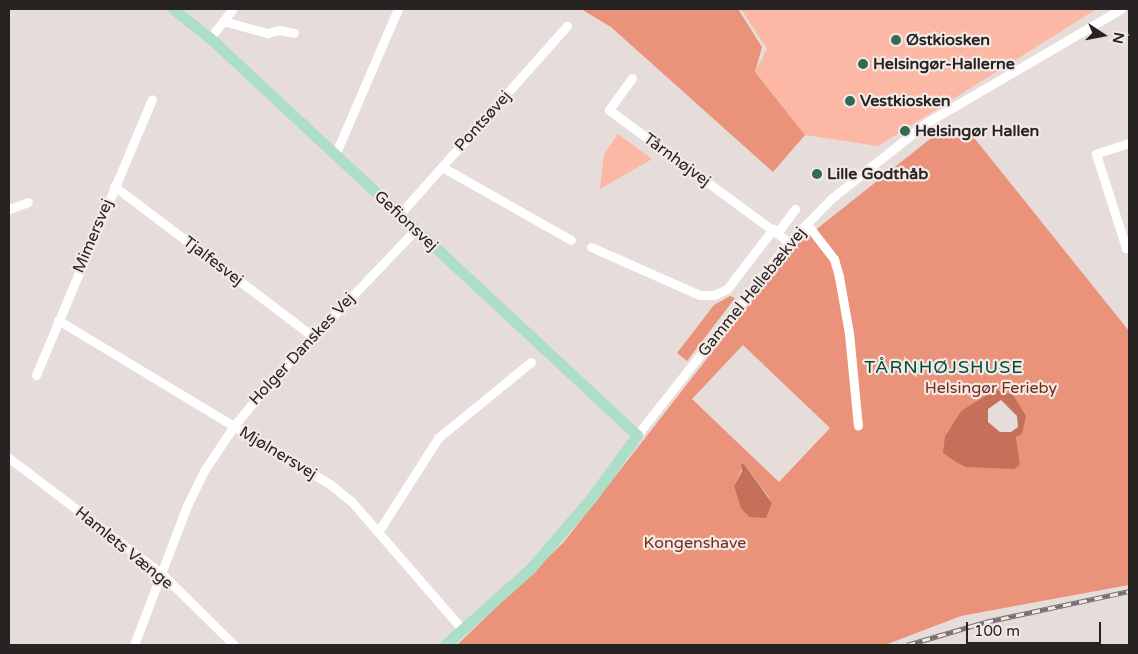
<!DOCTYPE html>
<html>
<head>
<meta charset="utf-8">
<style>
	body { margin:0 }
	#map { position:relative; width:1138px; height:654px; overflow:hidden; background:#e6dcd9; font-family:"Varela Round",sans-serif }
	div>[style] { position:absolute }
	.green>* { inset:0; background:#fcb8a5 }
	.forest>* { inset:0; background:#eb937a }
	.water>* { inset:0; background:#c57059 }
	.minor>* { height:9px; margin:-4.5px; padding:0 4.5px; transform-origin:4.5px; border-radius:4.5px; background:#fff }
	.major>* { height:11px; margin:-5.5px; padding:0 5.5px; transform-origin:5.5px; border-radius:5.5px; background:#addfc8 }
	.rail>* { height:4.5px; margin-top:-2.25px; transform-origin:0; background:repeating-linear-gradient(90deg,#f3e9e7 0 8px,#756f6d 0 16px); box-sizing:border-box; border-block:1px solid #756f6d }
	.dots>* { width:14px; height:14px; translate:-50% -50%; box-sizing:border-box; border:2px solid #f3e9e7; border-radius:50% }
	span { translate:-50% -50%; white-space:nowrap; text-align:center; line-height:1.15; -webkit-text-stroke:4.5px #f3e9e7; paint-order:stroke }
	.poi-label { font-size:16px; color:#272322; font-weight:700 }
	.left { translate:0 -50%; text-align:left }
	.street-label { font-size:16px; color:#272322 }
	.park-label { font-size:16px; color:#782a14 }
	.neighbourhood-label { font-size:18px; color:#004c33; letter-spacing:1px }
	.frame { position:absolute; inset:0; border:10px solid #272322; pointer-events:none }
	.north { position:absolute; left:1078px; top:10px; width:50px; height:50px; -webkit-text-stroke:4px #f3e9e7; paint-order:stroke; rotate:101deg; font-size:14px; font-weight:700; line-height:20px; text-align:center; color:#272322 }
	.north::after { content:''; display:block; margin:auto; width:18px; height:22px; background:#272322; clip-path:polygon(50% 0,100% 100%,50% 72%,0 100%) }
	.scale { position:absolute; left:966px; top:622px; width:135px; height:22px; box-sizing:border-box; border:2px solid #272322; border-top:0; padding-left:6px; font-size:15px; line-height:18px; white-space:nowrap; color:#272322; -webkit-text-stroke:4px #f3e9e7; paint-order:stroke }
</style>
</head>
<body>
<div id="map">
	<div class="green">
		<div style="clip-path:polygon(741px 9px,1095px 9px,1095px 10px,878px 146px,805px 135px,755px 72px,767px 49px)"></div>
		<div style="clip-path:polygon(618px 134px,652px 159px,600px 189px,604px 154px)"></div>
	</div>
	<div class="forest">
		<div style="clip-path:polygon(581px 9px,738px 9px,762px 47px,755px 72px,805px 135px,773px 172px,611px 27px)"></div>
		<div style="clip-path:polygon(evenodd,949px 124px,971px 134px,1129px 331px,1129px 585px,961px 616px,885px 645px,457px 645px,564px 542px,794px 247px,949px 124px,743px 345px,830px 428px,779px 482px,692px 399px,743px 345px,949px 124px,1013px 395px,1022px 434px,1016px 437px,1017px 446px,988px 467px,966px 467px,945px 436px,961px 411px,1013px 395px,949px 124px,744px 464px,768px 496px,772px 503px,734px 486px,744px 464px)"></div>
		<div style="clip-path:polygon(730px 296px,735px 298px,687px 361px,677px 353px,714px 305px)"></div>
	</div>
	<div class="water">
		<div style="clip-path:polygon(evenodd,995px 390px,1013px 395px,1026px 416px,1022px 434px,1016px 437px,1020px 465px,1014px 469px,966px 467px,956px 462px,943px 453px,945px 436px,961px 411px,995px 390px,1001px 400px,1017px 416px,1018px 427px,1011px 432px,1000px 432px,988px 422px,988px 409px,1001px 400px)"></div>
		<div style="clip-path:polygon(741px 464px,744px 464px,772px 503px,766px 518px,749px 517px,741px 508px,734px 486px,742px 471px)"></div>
	</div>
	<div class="minor">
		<div style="left:223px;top:21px;width:46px;rotate:15.3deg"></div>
		<div style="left:267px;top:33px;width:12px;rotate:-14deg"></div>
		<div style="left:279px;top:30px;width:15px;rotate:11deg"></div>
		<div style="left:210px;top:38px;width:37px;rotate:-52deg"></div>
		<div style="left:632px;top:78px;width:39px;rotate:126deg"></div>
		<div style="left:609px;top:110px;width:223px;rotate:36.3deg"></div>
		<div style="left:1129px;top:143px;width:35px;rotate:162deg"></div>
		<div style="left:1096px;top:154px;width:99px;rotate:72.3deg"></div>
		<div style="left:1126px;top:248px;width:3px;rotate:-18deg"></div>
		<div style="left:335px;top:155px;width:159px;rotate:-66.7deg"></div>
		<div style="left:442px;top:167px;width:148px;rotate:29.5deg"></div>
		<div style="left:114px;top:186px;width:248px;rotate:37.1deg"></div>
		<div style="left:9px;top:209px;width:20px;rotate:-20deg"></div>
		<div style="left:399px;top:215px;width:253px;rotate:-48.4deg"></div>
		<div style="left:807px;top:224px;width:44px;rotate:52.4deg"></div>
		<div style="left:834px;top:259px;width:19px;rotate:74deg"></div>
		<div style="left:839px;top:277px;width:57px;rotate:79.9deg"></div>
		<div style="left:849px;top:333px;width:93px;rotate:84.5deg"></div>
		<div style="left:777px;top:233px;width:30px;rotate:-53deg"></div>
		<div style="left:591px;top:247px;width:119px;rotate:23.8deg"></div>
		<div style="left:700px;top:295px;width:14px"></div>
		<div style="left:714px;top:295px;width:14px;rotate:-25deg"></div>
		<div style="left:727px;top:289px;width:76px;rotate:-52.5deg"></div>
		<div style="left:58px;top:320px;width:319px;rotate:31.1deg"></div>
		<div style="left:331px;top:485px;width:27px;rotate:39deg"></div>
		<div style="left:352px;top:502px;width:169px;rotate:49.1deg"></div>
		<div style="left:36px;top:375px;width:299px;rotate:-67.2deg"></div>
		<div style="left:637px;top:435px;width:246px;rotate:-51.8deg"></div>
		<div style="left:789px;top:242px;width:62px;rotate:-45.7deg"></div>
		<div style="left:832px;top:198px;width:120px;rotate:-38.6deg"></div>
		<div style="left:926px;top:123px;width:226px;rotate:-30.3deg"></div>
		<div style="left:9px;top:458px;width:192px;rotate:37.2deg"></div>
		<div style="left:162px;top:574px;width:101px;rotate:44.6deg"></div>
		<div style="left:378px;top:532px;width:112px;rotate:-57.4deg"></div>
		<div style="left:438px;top:438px;width:120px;rotate:-39.3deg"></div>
		<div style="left:134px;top:645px;width:147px;rotate:-69.2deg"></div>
		<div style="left:186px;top:508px;width:41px;rotate:-64.1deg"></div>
		<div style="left:204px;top:471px;width:54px;rotate:-56.3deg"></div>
		<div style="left:234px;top:426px;width:55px;rotate:-50.9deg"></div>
		<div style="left:269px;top:383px;width:211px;rotate:-46.3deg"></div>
	</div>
	<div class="major">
		<div style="left:173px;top:9px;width:47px;rotate:38.1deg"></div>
		<div style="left:210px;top:38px;width:583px;rotate:42.91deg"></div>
		<div style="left:637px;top:435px;width:77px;rotate:126deg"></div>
		<div style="left:592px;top:497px;width:94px;rotate:130.7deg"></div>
		<div style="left:531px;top:568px;width:115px;rotate:138.2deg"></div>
	</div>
	<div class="rail">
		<div style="left:907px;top:645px;width:81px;rotate:-16.4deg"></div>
		<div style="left:985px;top:622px;width:147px;rotate:-12.1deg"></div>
	</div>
	<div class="dots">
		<div style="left:896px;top:40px;background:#326a52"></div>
		<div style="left:863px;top:64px;background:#326a52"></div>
		<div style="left:850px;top:101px;background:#326a52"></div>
		<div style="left:905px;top:131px;background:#326a52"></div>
		<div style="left:817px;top:174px;background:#326a52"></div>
	</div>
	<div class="poi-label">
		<span class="left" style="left:906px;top:40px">Østkiosken</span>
		<span class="left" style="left:873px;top:64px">Helsingør-Hallerne</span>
		<span class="left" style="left:860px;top:101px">Vestkiosken</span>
		<span class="left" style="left:915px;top:131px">Helsingør Hallen</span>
		<span class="left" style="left:827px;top:174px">Lille Godthåb</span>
	</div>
	<div class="street-label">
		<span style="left:483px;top:121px;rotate:-48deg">Pontsøvej</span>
		<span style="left:677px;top:160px;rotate:36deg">Tårnhøjvej</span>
		<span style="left:406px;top:221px;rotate:43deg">Gefionsvej</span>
		<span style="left:93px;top:236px;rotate:-67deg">Mimersvej</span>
		<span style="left:213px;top:261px;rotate:37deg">Tjalfesvej</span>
		<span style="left:752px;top:292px;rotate:-51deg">Gammel Hellebækvej</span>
		<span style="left:302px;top:349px;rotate:-47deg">Holger Danskes Vej</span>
		<span style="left:278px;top:453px;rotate:31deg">Mjølnersvej</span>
		<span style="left:124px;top:548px;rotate:39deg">Hamlets Vænge</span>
	</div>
	<div class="park-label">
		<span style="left:991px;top:388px">Helsingør Ferieby</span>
		<span style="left:695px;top:543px">Kongenshave</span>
	</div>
	<div class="neighbourhood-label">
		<span style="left:944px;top:367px">TÅRNHØJSHUSE</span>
	</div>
	<div class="frame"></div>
	<div class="north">N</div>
	<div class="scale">100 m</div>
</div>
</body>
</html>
